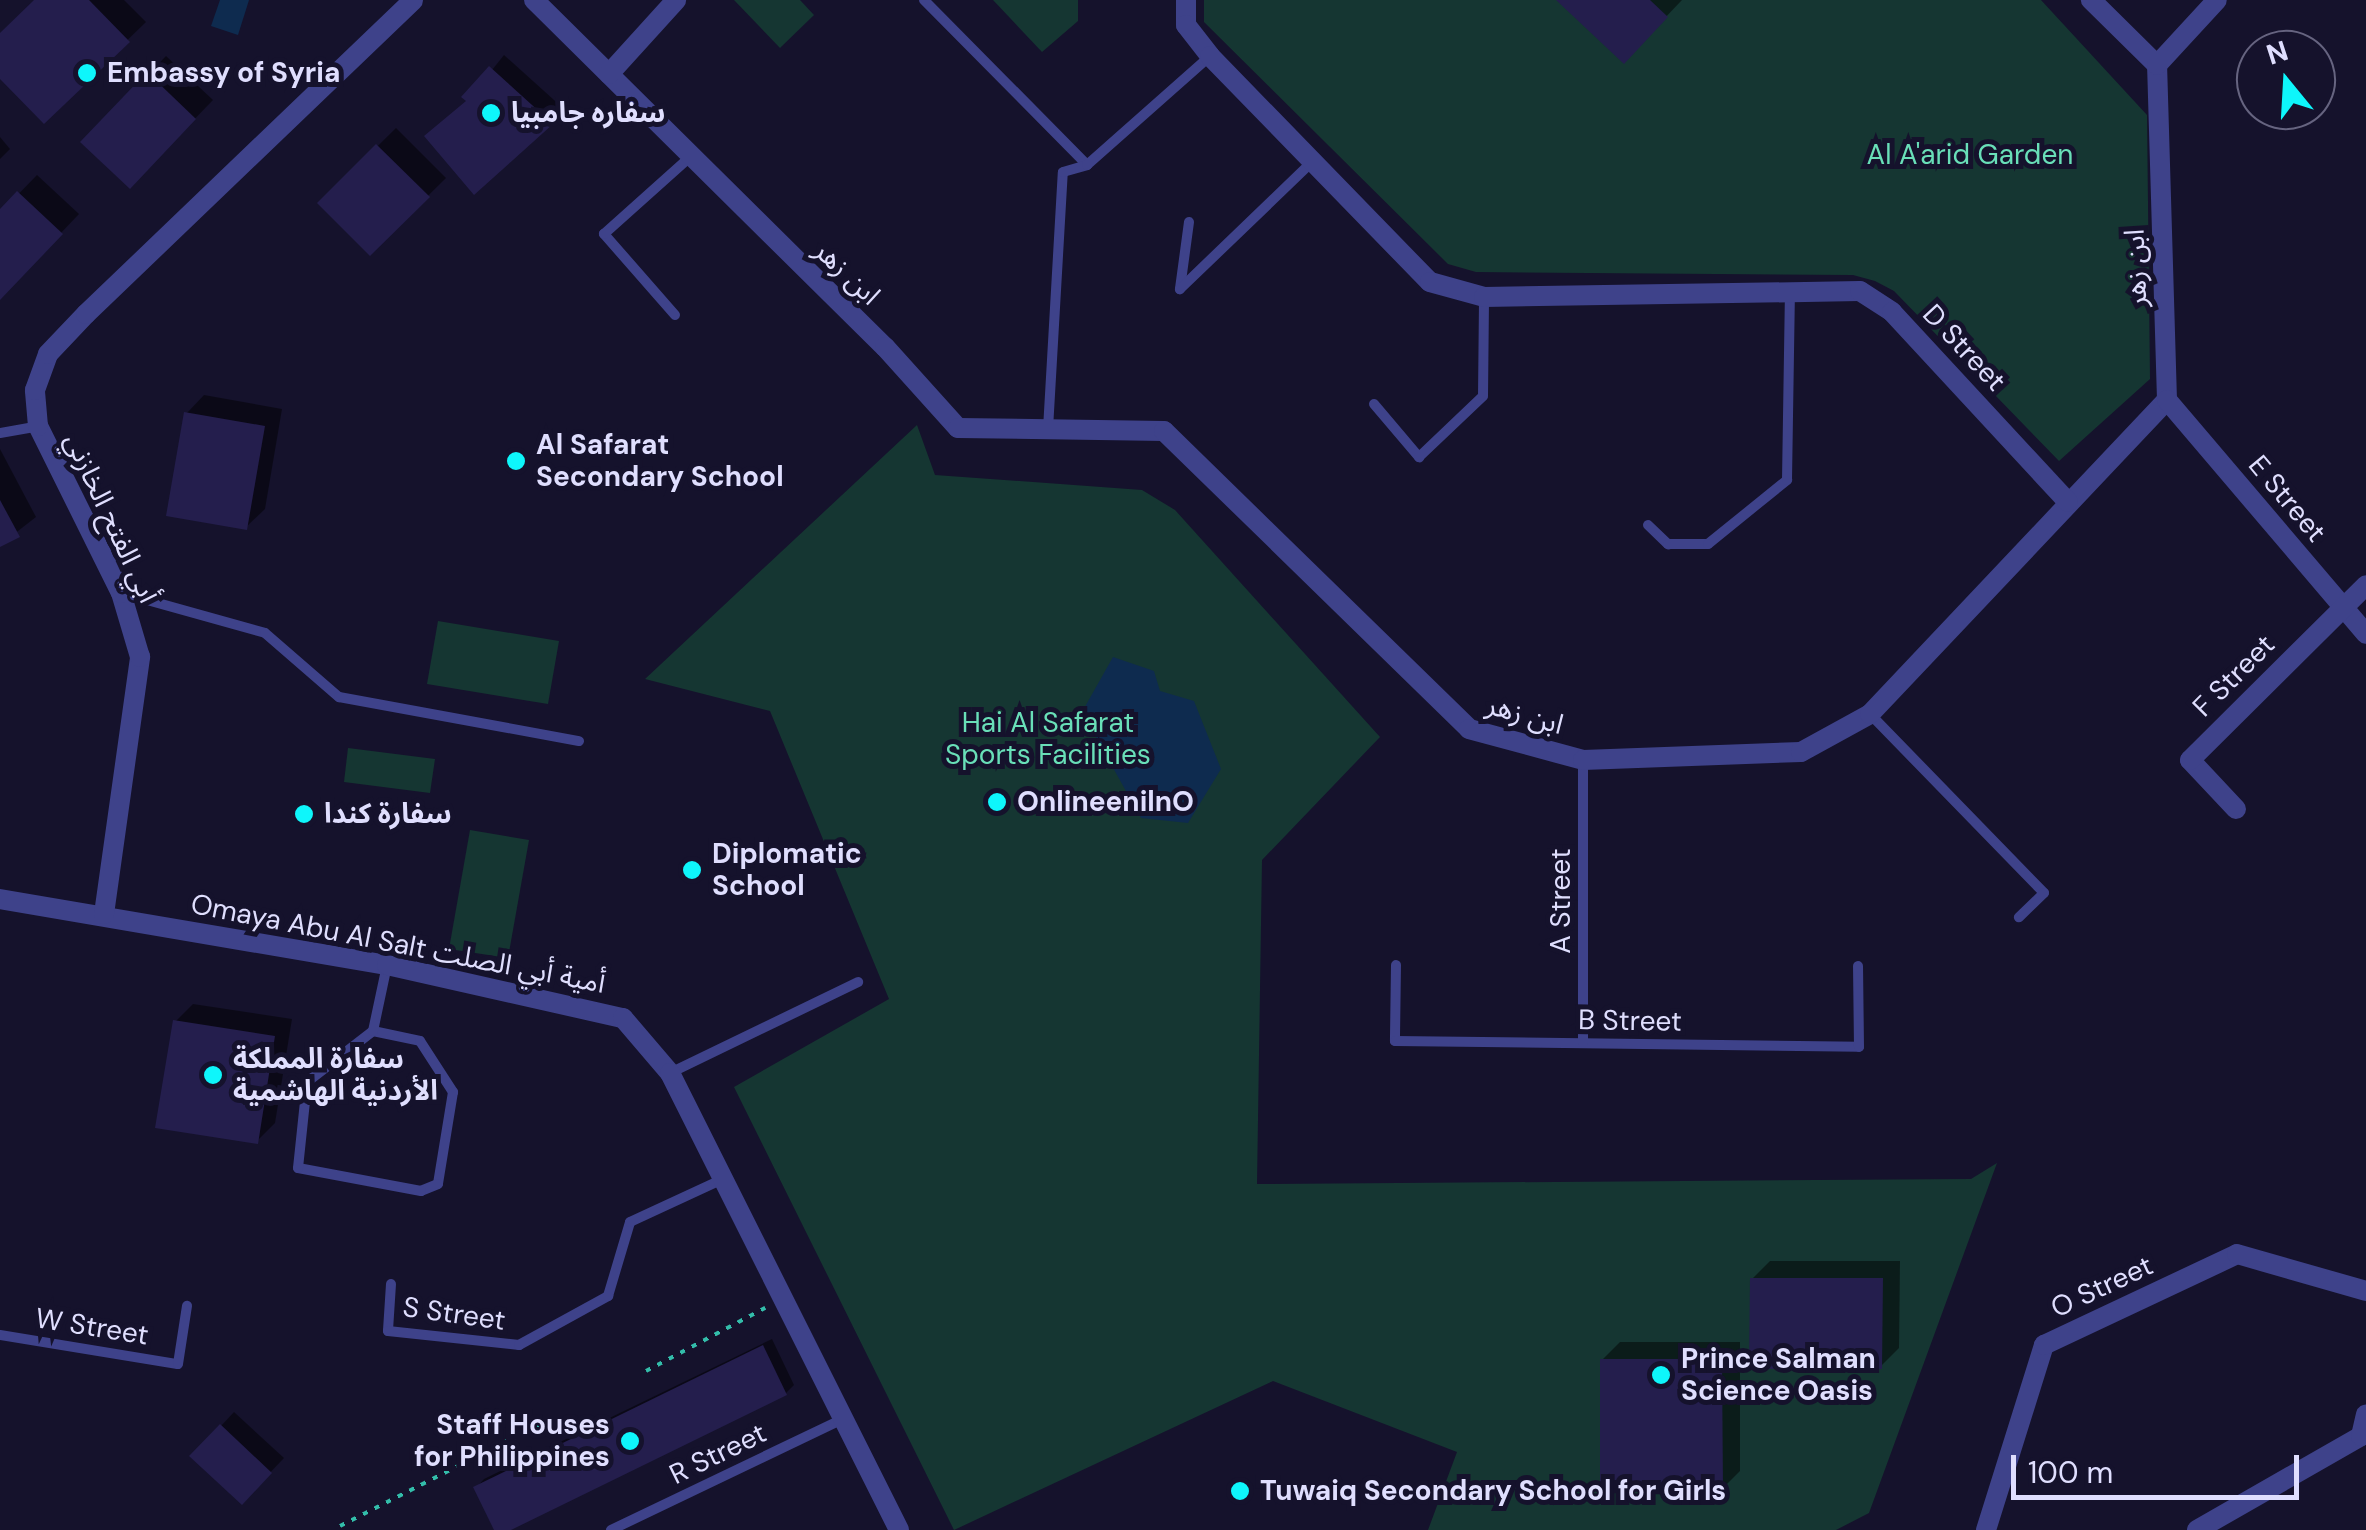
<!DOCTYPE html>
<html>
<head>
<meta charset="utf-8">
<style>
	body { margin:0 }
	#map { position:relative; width:2366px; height:1530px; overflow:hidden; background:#15122c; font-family:"DM Sans","Noto Sans Arabic",sans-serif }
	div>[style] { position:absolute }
	.green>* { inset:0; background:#153632 }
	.water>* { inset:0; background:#0e2b4f }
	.shadow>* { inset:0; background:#0007 }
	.building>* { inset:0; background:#241e4d }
	.path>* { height:4px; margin-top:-2px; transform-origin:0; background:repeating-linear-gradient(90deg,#33bdaa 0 5px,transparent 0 13px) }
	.service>* { height:10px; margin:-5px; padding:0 5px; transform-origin:5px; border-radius:5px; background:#3e428a }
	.minor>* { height:20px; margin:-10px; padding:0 10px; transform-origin:10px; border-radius:10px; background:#3e428a }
	.dots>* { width:28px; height:28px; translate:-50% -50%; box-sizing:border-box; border:5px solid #15122c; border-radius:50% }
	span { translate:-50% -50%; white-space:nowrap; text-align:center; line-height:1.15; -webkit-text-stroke:10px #15122c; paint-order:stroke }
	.poi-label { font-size:28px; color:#dfdefe; font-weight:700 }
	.left { translate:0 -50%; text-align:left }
	.right { translate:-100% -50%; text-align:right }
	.park-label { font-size:28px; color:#69dfb8 }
	.street-label { font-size:28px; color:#dfdefe }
	.north { position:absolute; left:2236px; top:30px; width:100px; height:100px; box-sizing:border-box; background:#15122c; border:2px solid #666480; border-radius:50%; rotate:342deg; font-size:28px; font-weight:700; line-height:40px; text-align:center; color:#dfdefe }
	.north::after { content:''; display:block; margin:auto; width:35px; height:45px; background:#0ef6fb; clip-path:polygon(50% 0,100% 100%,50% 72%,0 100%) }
	.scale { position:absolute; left:2011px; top:1455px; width:288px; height:45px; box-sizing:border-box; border:5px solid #dfdefe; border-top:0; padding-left:12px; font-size:30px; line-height:35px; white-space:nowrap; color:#dfdefe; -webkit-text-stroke:8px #15122c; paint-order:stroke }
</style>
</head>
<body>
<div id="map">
	<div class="green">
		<div style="clip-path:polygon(734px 0,800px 0,814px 15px,780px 48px)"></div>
		<div style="clip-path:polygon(993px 0,1078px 0,1078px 21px,1042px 52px)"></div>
		<div style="clip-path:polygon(1204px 0,2041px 0,2147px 115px,2150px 379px,2059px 461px,1894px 291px,1875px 281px,1853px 275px,1476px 272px,1448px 264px,1204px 22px)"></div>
		<div style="clip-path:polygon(917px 425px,935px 475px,1142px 490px,1175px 510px,1380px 737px,1262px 860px,1257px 1184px,1971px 1179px,1997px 1163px,1869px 1513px,1836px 1530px,1428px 1530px,1457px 1452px,1273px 1381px,954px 1530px,734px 1087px,889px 999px,770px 711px,645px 679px)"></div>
		<div style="clip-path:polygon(438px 621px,559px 641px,548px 704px,427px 684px)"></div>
		<div style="clip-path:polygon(348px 748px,435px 759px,430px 793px,344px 782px)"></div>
		<div style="clip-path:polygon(470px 830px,529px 840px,508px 958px,449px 949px)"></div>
	</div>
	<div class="water">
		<div style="clip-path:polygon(220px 0,249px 0,238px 35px,211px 26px)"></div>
		<div style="clip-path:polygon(1113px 657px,1154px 671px,1160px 691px,1194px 701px,1221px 769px,1188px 823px,1141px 818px,1082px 712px)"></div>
	</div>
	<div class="shadow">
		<div style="clip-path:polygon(37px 0,124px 0,146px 22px,44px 121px,0 76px,0 35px)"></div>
		<div style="clip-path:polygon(1560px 0,1682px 0,1642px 42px)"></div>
		<div style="clip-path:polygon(504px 55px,564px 109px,474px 191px,468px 100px)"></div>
		<div style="clip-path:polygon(166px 56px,213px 100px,130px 186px,83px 142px)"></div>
		<div style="clip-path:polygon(396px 128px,446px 178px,370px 253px,320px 203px)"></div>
		<div style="clip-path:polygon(0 137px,10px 149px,0 159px)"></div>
		<div style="clip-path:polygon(37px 175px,79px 214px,0 297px,0 213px)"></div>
		<div style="clip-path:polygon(204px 395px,282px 409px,265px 509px,246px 527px,186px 414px)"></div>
		<div style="clip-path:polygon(0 449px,36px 517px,0 545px)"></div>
		<div style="clip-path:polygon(193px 1004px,292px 1019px,275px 1123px,257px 1141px,175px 1022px)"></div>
		<div style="clip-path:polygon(1770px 1261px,1900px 1261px,1899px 1348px,1881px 1366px,1752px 1279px)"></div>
		<div style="clip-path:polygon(772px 1339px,794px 1385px,786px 1393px,497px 1530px,476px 1488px,484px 1479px)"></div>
		<div style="clip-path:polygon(1620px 1342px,1740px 1342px,1740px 1471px,1722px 1489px,1602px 1360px)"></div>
		<div style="clip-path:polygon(234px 1412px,284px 1458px,242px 1502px,193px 1456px)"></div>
	</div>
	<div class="building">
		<div style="clip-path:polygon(34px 0,89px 0,130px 42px,44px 124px,0 79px,0 33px)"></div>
		<div style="clip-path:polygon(1556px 0,1650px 0,1668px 17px,1624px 64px)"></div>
		<div style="clip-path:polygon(489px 66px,553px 124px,474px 195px,424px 136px,466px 101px,461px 97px)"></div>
		<div style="clip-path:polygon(147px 72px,196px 119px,130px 189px,80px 142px)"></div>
		<div style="clip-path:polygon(376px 144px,430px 197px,370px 256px,317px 203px)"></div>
		<div style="clip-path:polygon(17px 191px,63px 234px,0 300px,0 209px)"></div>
		<div style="clip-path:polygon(184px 412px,265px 426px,247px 530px,166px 516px)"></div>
		<div style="clip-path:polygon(0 500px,20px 537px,0 547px)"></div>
		<div style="clip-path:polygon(173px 1020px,275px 1036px,258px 1144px,155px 1128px)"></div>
		<div style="clip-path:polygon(1750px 1278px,1883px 1278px,1882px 1369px,1749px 1369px)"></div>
		<div style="clip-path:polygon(763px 1345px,787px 1395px,511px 1530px,494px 1530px,473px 1487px)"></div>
		<div style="clip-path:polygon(1600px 1359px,1722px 1359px,1723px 1491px,1600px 1492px)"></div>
		<div style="clip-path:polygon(220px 1424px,272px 1473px,242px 1505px,189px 1456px)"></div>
	</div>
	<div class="path">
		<div style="left:646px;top:1371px;width:135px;rotate:-27.9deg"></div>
		<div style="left:340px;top:1526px;width:245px;rotate:-27deg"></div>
	</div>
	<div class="service">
		<div style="left:924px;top:0;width:232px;rotate:45.3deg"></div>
		<div style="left:1189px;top:222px;width:68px;rotate:97.7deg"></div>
		<div style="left:1180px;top:289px;width:185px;rotate:-43.9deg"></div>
		<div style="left:675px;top:315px;width:108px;rotate:-131.2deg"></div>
		<div style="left:604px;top:234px;width:115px;rotate:-41.8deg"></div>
		<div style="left:1374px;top:404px;width:70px;rotate:49.7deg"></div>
		<div style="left:1419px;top:457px;width:88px;rotate:-43.6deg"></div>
		<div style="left:1483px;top:396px;width:98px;rotate:-89.4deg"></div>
		<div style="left:1048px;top:429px;width:257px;rotate:-86.7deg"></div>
		<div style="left:1063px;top:172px;width:25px;rotate:-16deg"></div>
		<div style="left:1087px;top:165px;width:164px;rotate:-41.5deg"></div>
		<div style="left:0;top:433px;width:39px;rotate:-10deg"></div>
		<div style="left:1648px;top:525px;width:28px;rotate:44deg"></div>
		<div style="left:1668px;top:544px;width:40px"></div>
		<div style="left:1708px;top:544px;width:102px;rotate:-39deg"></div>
		<div style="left:1787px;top:480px;width:188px;rotate:-89.1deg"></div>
		<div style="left:122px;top:593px;width:148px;rotate:15.6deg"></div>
		<div style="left:265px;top:633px;width:98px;rotate:40.9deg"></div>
		<div style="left:339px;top:697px;width:244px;rotate:10.4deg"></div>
		<div style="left:1871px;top:715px;width:248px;rotate:45.8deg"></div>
		<div style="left:2044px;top:893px;width:35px;rotate:136deg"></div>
		<div style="left:1396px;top:965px;width:76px;rotate:90.8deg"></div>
		<div style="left:1395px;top:1041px;width:464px;rotate:0.7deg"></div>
		<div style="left:1859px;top:1047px;width:81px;rotate:-90.7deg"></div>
		<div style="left:373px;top:1031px;width:48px;rotate:12deg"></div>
		<div style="left:420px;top:1041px;width:61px;rotate:57.1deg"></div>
		<div style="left:453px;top:1092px;width:93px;rotate:99.3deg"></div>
		<div style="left:438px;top:1184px;width:18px;rotate:158deg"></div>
		<div style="left:421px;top:1191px;width:125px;rotate:-169.4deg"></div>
		<div style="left:298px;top:1168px;width:86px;rotate:-84deg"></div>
		<div style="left:307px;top:1082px;width:83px;rotate:-37.7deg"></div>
		<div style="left:373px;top:1031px;width:67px;rotate:-78deg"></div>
		<div style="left:1583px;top:1043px;width:282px;rotate:-90deg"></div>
		<div style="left:670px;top:1073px;width:209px;rotate:-25.8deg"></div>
		<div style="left:391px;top:1284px;width:47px;rotate:93.7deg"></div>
		<div style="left:388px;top:1331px;width:132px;rotate:6.1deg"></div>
		<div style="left:519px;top:1345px;width:102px;rotate:-28.8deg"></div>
		<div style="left:608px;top:1296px;width:77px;rotate:-73.4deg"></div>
		<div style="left:630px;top:1222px;width:100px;rotate:-24.8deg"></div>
		<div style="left:0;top:1335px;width:180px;rotate:9.3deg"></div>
		<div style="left:178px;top:1364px;width:59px;rotate:-81.2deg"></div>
		<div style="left:611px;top:1530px;width:257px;rotate:-25.6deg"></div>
	</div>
	<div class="minor">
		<div style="left:534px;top:0;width:494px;rotate:44.7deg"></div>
		<div style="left:885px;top:347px;width:109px;rotate:48deg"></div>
		<div style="left:958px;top:428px;width:206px;rotate:0.8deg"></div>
		<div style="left:1164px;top:431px;width:426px;rotate:44.3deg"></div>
		<div style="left:1469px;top:729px;width:118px;rotate:15.2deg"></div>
		<div style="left:1583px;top:760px;width:218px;rotate:-2.1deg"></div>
		<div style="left:1801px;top:752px;width:79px;rotate:-28.8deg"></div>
		<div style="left:1870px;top:714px;width:432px;rotate:-46.6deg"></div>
		<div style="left:2167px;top:400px;width:335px;rotate:-91.7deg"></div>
		<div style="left:2157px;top:65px;width:93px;rotate:-135.4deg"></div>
		<div style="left:1186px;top:0;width:25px;rotate:90deg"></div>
		<div style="left:1186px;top:25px;width:39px;rotate:52deg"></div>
		<div style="left:1210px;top:56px;width:315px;rotate:45.8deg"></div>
		<div style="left:1430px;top:282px;width:56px;rotate:15.5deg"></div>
		<div style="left:1484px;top:297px;width:376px;rotate:-0.9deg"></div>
		<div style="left:1860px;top:291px;width:38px;rotate:33deg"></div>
		<div style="left:1892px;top:312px;width:259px;rotate:47.2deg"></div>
		<div style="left:2157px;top:65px;width:88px;rotate:-47.3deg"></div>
		<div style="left:609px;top:74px;width:100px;rotate:-47.8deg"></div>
		<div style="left:2167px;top:400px;width:307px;rotate:49.6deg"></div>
		<div style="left:2236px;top:809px;width:67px;rotate:-133.2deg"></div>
		<div style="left:2190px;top:760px;width:248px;rotate:-44.8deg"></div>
		<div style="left:0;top:899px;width:393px;rotate:9.7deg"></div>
		<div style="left:387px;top:965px;width:242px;rotate:12.7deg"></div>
		<div style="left:623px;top:1018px;width:72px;rotate:49.5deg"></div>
		<div style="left:670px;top:1073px;width:511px;rotate:63.38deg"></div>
		<div style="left:104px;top:914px;width:260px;rotate:-82deg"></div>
		<div style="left:140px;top:657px;width:67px;rotate:-106.5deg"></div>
		<div style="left:121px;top:593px;width:186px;rotate:-116.4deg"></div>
		<div style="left:38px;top:426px;width:36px;rotate:-95deg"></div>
		<div style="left:35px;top:390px;width:38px;rotate:-70deg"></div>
		<div style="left:48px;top:354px;width:55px;rotate:-46.5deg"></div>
		<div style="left:86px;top:314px;width:453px;rotate:-43.8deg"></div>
		<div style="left:1986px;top:1530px;width:194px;rotate:-72.6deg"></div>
		<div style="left:2044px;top:1345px;width:213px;rotate:-25.2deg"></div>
		<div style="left:2237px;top:1254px;width:134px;rotate:16deg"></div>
		<div style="left:2197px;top:1530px;width:189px;rotate:-29.8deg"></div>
		<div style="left:2361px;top:1436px;width:22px;rotate:-77deg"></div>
	</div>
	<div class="dots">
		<div style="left:87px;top:73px;background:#0ef6fb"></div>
		<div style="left:491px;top:113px;background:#0ef6fb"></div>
		<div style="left:516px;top:461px;background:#0ef6fb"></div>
		<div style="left:997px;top:802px;background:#0ef6fb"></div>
		<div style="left:304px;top:814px;background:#0ef6fb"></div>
		<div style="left:692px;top:870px;background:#0ef6fb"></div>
		<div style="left:213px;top:1075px;background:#0ef6fb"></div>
		<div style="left:1661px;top:1375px;background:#0ef6fb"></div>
		<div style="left:630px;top:1441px;background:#0ef6fb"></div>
		<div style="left:1240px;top:1491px;background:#0ef6fb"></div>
	</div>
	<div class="poi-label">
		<span class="left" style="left:107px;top:73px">Embassy of Syria</span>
		<span class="left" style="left:511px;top:113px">سفاره جامبيا</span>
		<span class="left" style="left:536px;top:461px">Al Safarat<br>Secondary School</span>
		<span class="left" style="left:1017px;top:802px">OnlineenilnO</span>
		<span class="left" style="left:324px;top:814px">سفارة كندا</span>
		<span class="left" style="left:712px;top:870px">Diplomatic<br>School</span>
		<span class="left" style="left:233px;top:1075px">سفارة المملكة<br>الأردنية الهاشمية</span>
		<span class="left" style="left:1681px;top:1375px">Prince Salman<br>Science Oasis</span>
		<span class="right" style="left:610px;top:1441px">Staff Houses<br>for Philippines</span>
		<span class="left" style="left:1260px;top:1491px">Tuwaiq Secondary School for Girls</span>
	</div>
	<div class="park-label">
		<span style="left:1970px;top:155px">Al A'arid Garden</span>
		<span style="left:1048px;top:739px">Hai Al Safarat<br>Sports Facilities</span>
	</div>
	<div class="street-label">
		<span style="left:2136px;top:268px;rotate:-92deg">ابن زهر</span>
		<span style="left:847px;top:273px;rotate:44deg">ابن زهر</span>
		<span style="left:1964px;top:348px;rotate:47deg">D Street</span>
		<span style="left:2287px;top:499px;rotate:50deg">E Street</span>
		<span style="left:111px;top:518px;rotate:65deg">أبي الفتح الخازني</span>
		<span style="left:2234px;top:676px;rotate:-45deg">F Street</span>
		<span style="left:1525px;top:715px;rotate:16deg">ابن زهر</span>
		<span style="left:1561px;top:901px;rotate:-90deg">A Street</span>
		<span style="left:398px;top:944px;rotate:11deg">Omaya Abu Al Salt أمية أبي الصلت</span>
		<span style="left:1630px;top:1021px;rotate:1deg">B Street</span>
		<span style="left:2102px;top:1287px;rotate:-25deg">O Street</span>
		<span style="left:454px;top:1314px;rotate:8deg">S Street</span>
		<span style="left:92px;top:1327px;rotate:9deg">W Street</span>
		<span style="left:718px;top:1454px;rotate:-26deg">R Street</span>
	</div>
	<div class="north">N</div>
	<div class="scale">100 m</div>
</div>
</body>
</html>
